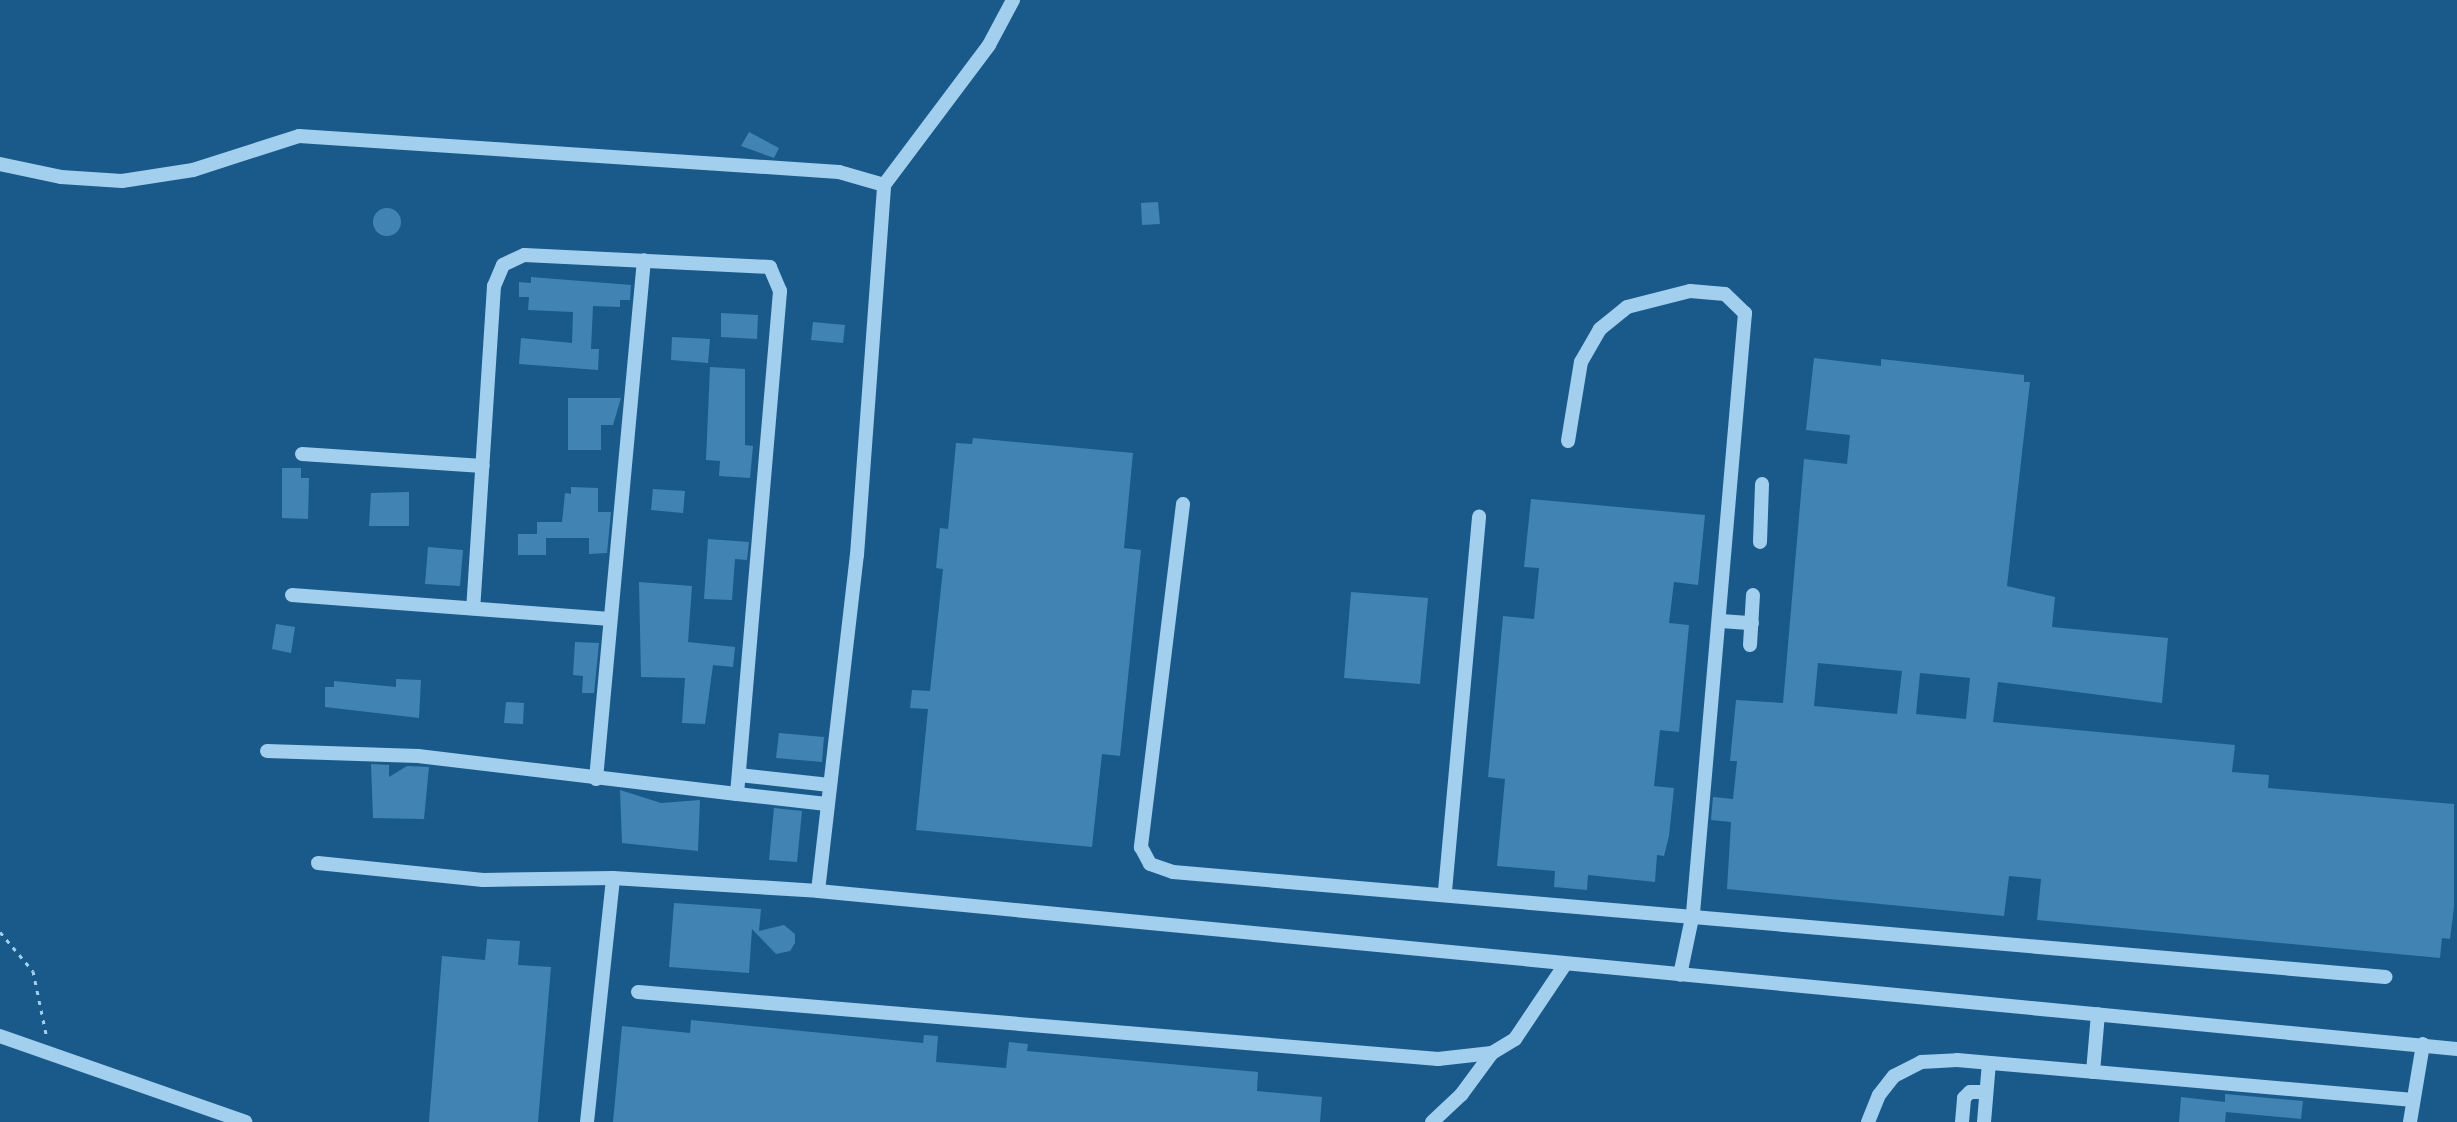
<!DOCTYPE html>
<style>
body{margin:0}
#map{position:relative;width:2457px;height:1122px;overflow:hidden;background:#195a8b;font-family:Jost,sans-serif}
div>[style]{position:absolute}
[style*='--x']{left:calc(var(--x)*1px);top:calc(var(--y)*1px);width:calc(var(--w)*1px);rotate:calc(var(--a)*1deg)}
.building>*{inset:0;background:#4184b3}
.round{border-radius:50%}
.path>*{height:3px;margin-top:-1.5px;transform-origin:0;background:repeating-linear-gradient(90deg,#a3cfee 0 4px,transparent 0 10px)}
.minor>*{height:14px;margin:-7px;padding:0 7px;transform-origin:7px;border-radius:7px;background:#a3cfee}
span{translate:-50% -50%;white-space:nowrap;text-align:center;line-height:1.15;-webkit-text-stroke:8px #195a8b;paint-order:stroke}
</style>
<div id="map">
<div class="building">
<i style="clip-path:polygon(749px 132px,779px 148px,774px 158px,741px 146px)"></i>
<i style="clip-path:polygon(1158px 202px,1160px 224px,1142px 225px,1141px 203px)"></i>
<i class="round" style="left:373px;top:208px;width:28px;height:28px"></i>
<i style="clip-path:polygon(531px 277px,631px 285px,630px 300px,620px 300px,620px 307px,593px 306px,591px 349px,599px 349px,598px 370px,519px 364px,521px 338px,572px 343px,573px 312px,528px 310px,529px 297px,519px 297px,519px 282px,531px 283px)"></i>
<i style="clip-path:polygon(721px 313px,758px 315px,757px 339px,721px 337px)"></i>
<i style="clip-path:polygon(813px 322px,845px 325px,843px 343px,811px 340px)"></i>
<i style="clip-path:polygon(672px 337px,710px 339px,708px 363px,671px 360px)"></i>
<i style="clip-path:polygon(evenodd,1814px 358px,1881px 366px,1881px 359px,2024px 375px,2024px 382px,2030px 382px,2007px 586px,2055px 597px,2052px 627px,2168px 638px,2162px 703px,1998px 682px,1993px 722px,2235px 745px,2232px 772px,2269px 775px,2268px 788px,2454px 804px,2454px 907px,2450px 939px,2442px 938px,2440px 958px,2037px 920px,2041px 879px,2009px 876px,2004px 916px,1727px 889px,1731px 822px,1711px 820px,1713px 797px,1733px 799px,1737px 761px,1730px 761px,1736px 700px,1783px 703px,1804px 459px,1847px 464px,1850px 435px,1806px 430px,1814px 358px,1818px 663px,1902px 671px,1897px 714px,1814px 706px,1818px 663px,1814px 358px,1920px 673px,1970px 678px,1966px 719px,1916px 714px,1920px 673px)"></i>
<i style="clip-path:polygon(710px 367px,745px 369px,745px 445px,753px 446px,750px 478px,719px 476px,720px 461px,706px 460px)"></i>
<i style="clip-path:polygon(568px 398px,621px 398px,613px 425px,601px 425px,601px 450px,568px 450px)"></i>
<i style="clip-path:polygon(973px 438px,1133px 453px,1124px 548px,1141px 550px,1120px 756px,1102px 754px,1092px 847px,916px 830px,928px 709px,910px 708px,912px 690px,930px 691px,943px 569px,936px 568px,940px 528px,948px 529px,956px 443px,972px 444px)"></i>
<i style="clip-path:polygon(282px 468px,301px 468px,301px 478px,309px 478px,308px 519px,282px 518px)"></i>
<i style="clip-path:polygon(571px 487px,598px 488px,598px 512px,611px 512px,607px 553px,589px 554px,589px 538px,546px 538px,546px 555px,518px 555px,518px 534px,537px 534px,537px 522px,562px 522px,565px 493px,571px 494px)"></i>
<i style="clip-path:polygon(653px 489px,685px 491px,683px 513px,651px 510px)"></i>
<i style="clip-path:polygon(409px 492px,409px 526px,369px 526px,371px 493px)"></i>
<i style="clip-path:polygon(1531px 499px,1705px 515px,1698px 585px,1674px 582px,1669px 623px,1689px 625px,1679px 732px,1660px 730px,1654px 786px,1674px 788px,1669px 836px,1664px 856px,1657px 855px,1655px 882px,1588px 875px,1587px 890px,1554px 887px,1555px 871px,1497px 866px,1505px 779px,1488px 777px,1503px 616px,1534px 619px,1539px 568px,1524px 567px)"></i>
<i style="clip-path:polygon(708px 539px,749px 542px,747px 560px,735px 559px,732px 600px,704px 599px)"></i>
<i style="clip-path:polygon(428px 547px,463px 550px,460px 586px,425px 584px)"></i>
<i style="clip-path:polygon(639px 582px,692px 586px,688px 642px,735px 647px,733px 667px,713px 665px,705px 724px,682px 723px,685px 678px,641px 677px)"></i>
<i style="clip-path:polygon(1351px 592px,1428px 598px,1420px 684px,1344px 678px)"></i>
<i style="clip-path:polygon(276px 624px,295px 627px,291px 653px,272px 649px)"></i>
<i style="clip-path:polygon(575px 642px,599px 643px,594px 693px,582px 693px,583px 676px,573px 675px)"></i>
<i style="clip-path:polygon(396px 679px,421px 680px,419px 718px,325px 707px,325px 687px,334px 687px,334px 681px,396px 687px)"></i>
<i style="clip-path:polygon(506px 702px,524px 703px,523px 724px,504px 723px)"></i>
<i style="clip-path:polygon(779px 733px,824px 737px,822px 762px,776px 758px)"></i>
<i style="clip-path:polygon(371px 764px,389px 765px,389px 777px,407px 766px,429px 767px,424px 819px,373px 818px)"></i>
<i style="clip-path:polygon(620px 790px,661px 803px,700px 800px,698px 851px,622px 843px)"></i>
<i style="clip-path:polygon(774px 808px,802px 811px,797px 862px,769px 860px)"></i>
<i style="clip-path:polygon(674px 903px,761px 909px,759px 931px,784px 925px,795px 934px,795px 943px,790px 951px,776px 954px,752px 929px,749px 973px,669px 967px)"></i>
<i style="clip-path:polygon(487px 939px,520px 941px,518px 965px,551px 967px,538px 1122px,429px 1122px,442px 956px,485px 960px)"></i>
<i style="clip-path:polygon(691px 1020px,923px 1043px,924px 1035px,938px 1036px,936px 1062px,1006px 1068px,1009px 1042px,1028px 1044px,1027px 1051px,1258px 1072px,1257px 1091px,1322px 1097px,1320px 1122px,613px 1122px,622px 1026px,690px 1033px)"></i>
<i style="clip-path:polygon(2225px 1094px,2303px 1101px,2301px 1119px,2226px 1112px,2225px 1122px,2179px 1122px,2181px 1097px,2225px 1102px)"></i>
</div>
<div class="path">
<i style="--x:0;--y:932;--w:51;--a:49.8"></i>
<i style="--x:33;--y:971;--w:64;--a:78.3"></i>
</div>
<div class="minor">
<i style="--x:0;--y:164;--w:62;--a:12"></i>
<i style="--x:61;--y:177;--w:61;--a:3.8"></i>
<i style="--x:122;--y:181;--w:72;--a:-8.8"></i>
<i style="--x:193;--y:170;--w:111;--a:-17.8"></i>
<i style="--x:299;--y:136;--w:541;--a:3.81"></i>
<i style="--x:839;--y:172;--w:47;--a:16.1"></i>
<i style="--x:1568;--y:441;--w:80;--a:-80.7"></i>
<i style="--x:1581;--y:362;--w:38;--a:-60"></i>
<i style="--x:1600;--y:329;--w:35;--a:-39"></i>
<i style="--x:1627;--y:307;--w:65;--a:-14.3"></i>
<i style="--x:1690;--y:291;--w:35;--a:5"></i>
<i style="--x:1725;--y:294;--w:28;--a:44"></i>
<i style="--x:1745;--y:313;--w:602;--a:94.95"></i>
<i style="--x:1693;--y:913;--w:63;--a:101.8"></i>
<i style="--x:302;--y:454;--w:181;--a:3.8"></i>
<i style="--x:1183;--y:504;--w:346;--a:97"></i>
<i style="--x:1141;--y:847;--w:19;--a:62"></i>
<i style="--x:1150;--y:864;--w:24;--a:19"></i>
<i style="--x:1173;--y:872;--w:1217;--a:4.95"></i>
<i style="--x:1760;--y:542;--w:58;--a:-88"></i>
<i style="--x:292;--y:595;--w:319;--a:4.3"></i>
<i style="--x:1721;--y:621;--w:31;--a:4"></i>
<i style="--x:1750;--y:645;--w:50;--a:-86.6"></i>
<i style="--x:267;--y:751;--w:151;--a:1.9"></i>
<i style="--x:418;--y:756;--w:321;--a:6.8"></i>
<i style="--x:737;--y:794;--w:505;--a:-85.11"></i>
<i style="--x:780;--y:291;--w:26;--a:-113"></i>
<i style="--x:770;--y:267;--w:246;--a:-177.2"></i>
<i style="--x:524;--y:255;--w:23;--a:155"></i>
<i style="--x:503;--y:265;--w:23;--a:113"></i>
<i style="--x:494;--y:286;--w:323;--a:93.7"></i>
<i style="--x:739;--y:775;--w:91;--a:6.3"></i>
<i style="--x:596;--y:779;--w:521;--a:-84.72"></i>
<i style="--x:737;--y:794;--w:90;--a:6.4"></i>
<i style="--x:318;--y:863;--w:166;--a:5.9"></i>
<i style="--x:483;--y:880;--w:130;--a:-0.9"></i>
<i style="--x:613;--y:878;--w:205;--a:3.6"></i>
<i style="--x:818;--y:891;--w:1647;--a:5.51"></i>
<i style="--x:818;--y:891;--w:338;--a:-83.4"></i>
<i style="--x:857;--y:555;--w:371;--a:-85.8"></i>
<i style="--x:884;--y:185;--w:175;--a:-53.1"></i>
<i style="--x:989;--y:45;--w:51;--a:-61.9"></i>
<i style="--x:1445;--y:891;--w:376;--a:-84.8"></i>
<i style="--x:638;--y:992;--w:803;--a:4.79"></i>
<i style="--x:1438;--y:1059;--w:54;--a:-6.3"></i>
<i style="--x:1492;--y:1053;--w:27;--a:-31"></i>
<i style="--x:1515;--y:1039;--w:88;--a:-56.1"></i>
<i style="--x:0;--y:1036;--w:260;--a:19.3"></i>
<i style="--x:2093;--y:1072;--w:58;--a:-85.1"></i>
<i style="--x:587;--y:1122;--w:245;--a:-83.9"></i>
<i style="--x:1432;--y:1122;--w:40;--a:-43"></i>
<i style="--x:1461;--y:1095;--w:52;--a:-53.6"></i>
<i style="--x:1868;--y:1122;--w:29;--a:-68"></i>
<i style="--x:1879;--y:1095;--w:24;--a:-52"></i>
<i style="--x:1894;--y:1076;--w:30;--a:-27"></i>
<i style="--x:1921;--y:1062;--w:36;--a:-3"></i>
<i style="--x:1957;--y:1060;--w:458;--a:5"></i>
<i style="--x:1962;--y:1122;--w:24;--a:-85"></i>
<i style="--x:1964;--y:1098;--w:8;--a:-45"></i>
<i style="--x:1970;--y:1092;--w:16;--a:0"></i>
<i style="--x:1984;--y:1122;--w:59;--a:-85.2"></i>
<i style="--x:2410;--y:1122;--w:79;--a:-80.5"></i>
</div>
</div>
